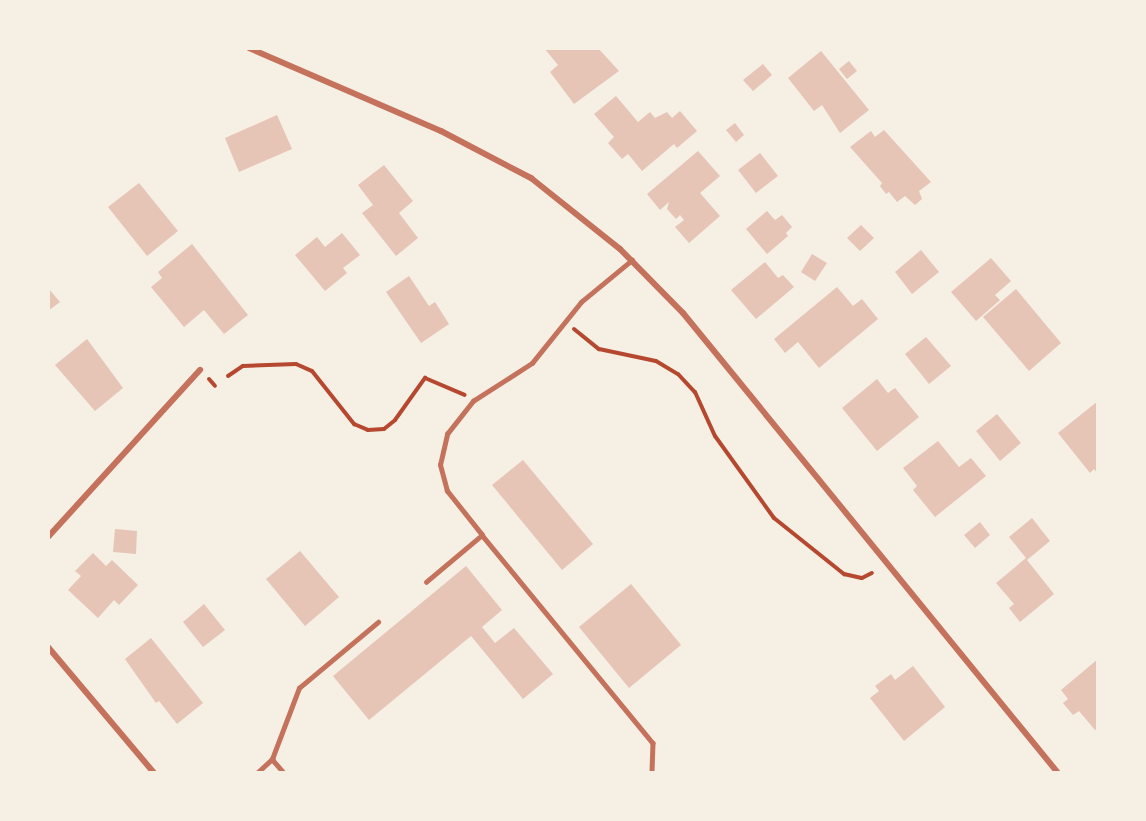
<!DOCTYPE html>
<style>
body{margin:0}
#map{position:relative;width:1146px;height:821px;overflow:hidden;background:#f6efe4;font-family:Mulish,sans-serif}
div>[style]{position:absolute}
[style*='--x']{left:calc(var(--x)*1px);top:calc(var(--y)*1px);width:calc(var(--w)*1px);rotate:calc(var(--a)*1deg)}
.building>*{inset:0;background:#e6c5b7}
.path>*{height:4px;margin:-2px;padding:0 2px;transform-origin:2px;border-radius:2px;background:#b5482f}
.service>*{height:4.5px;margin:-2.25px;padding:0 2.25px;transform-origin:2.25px;border-radius:2.25px;background:#c5725c}
.minor>*{height:6px;margin:-3px;padding:0 3px;transform-origin:3px;border-radius:3px;background:#c5725c}
span{translate:-50% -50%;white-space:nowrap;text-align:center;line-height:1.15;-webkit-text-stroke:4.5px #f6efe4;paint-order:stroke}
.frame{position:absolute;inset:0;border:50px solid #f6efe4;pointer-events:none}
</style>
<div id="map">
<div class="building">
<i style="clip-path:polygon(544px 48px,598px 48px,619px 71px,574px 104px,550px 72px,558px 65px)"></i>
<i style="clip-path:polygon(821px 51px,869px 110px,840px 133px,822px 105px,814px 111px,788px 78px)"></i>
<i style="clip-path:polygon(849px 61px,857px 71px,847px 79px,839px 69px)"></i>
<i style="clip-path:polygon(763px 64px,772px 75px,753px 91px,743px 80px)"></i>
<i style="clip-path:polygon(616px 96px,638px 122px,650px 112px,655px 118px,667px 112px,672px 118px,680px 111px,697px 131px,677px 148px,674px 144px,642px 171px,628px 154px,622px 159px,608px 143px,614px 137px,594px 114px)"></i>
<i style="clip-path:polygon(277px 115px,292px 149px,239px 172px,225px 138px)"></i>
<i style="clip-path:polygon(735px 123px,744px 135px,736px 142px,726px 130px)"></i>
<i style="clip-path:polygon(884px 130px,931px 182px,919px 191px,922px 199px,915px 205px,905px 196px,897px 202px,889px 192px,886px 194px,880px 186px,882px 183px,850px 147px,871px 131px,875px 137px)"></i>
<i style="clip-path:polygon(698px 151px,720px 176px,700px 193px,720px 216px,689px 243px,675px 227px,684px 220px,680px 215px,676px 219px,667px 209px,669px 202px,660px 210px,647px 194px)"></i>
<i style="clip-path:polygon(760px 153px,778px 176px,756px 193px,738px 170px)"></i>
<i style="clip-path:polygon(384px 165px,413px 201px,399px 213px,418px 238px,396px 256px,362px 213px,373px 205px,358px 185px)"></i>
<i style="clip-path:polygon(139px 183px,178px 231px,147px 256px,108px 207px)"></i>
<i style="clip-path:polygon(767px 211px,775px 220px,782px 215px,792px 227px,786px 233px,788px 236px,767px 254px,746px 229px)"></i>
<i style="clip-path:polygon(861px 225px,874px 238px,860px 251px,847px 238px)"></i>
<i style="clip-path:polygon(342px 233px,360px 255px,343px 268px,347px 273px,325px 291px,295px 255px,317px 237px,325px 247px)"></i>
<i style="clip-path:polygon(192px 244px,248px 315px,224px 334px,204px 310px,184px 327px,151px 287px,162px 278px,158px 272px)"></i>
<i style="clip-path:polygon(921px 250px,939px 272px,912px 294px,895px 272px)"></i>
<i style="clip-path:polygon(812px 254px,827px 263px,815px 281px,801px 272px)"></i>
<i style="clip-path:polygon(991px 258px,1011px 281px,995px 295px,1000px 300px,976px 321px,951px 292px)"></i>
<i style="clip-path:polygon(765px 262px,778px 278px,783px 275px,794px 287px,756px 319px,731px 290px)"></i>
<i style="clip-path:polygon(409px 276px,429px 306px,435px 302px,449px 324px,421px 343px,386px 292px)"></i>
<i style="clip-path:polygon(837px 287px,853px 306px,862px 299px,878px 319px,819px 368px,798px 342px,785px 353px,774px 339px)"></i>
<i style="clip-path:polygon(48px 288px,60px 302px,48px 311px)"></i>
<i style="clip-path:polygon(1016px 289px,1061px 343px,1029px 371px,983px 317px)"></i>
<i style="clip-path:polygon(926px 337px,951px 366px,929px 384px,905px 354px)"></i>
<i style="clip-path:polygon(87px 339px,123px 388px,95px 411px,55px 365px)"></i>
<i style="clip-path:polygon(877px 379px,888px 393px,895px 388px,919px 417px,877px 451px,842px 408px)"></i>
<i style="clip-path:polygon(1098px 401px,1098px 474px,1094px 469px,1090px 473px,1058px 433px)"></i>
<i style="clip-path:polygon(997px 414px,1021px 443px,1000px 461px,976px 431px)"></i>
<i style="clip-path:polygon(938px 441px,959px 467px,971px 458px,986px 476px,935px 517px,913px 490px,917px 486px,903px 468px)"></i>
<i style="clip-path:polygon(523px 460px,593px 544px,562px 570px,492px 485px)"></i>
<i style="clip-path:polygon(1032px 518px,1050px 541px,1027px 560px,1054px 594px,1020px 622px,1009px 608px,1014px 604px,996px 583px,1026px 558px,1009px 537px)"></i>
<i style="clip-path:polygon(980px 522px,990px 535px,975px 548px,964px 535px)"></i>
<i style="clip-path:polygon(115px 529px,137px 531px,136px 554px,113px 552px)"></i>
<i style="clip-path:polygon(300px 551px,339px 597px,305px 626px,266px 579px)"></i>
<i style="clip-path:polygon(93px 553px,106px 566px,112px 560px,138px 585px,119px 605px,114px 600px,98px 618px,68px 590px,81px 576px,75px 571px)"></i>
<i style="clip-path:polygon(466px 566px,502px 610px,482px 627px,495px 643px,514px 628px,553px 674px,523px 699px,471px 636px,369px 720px,333px 676px)"></i>
<i style="clip-path:polygon(631px 584px,681px 645px,629px 688px,579px 627px)"></i>
<i style="clip-path:polygon(204px 604px,225px 630px,203px 647px,183px 622px)"></i>
<i style="clip-path:polygon(151px 638px,203px 703px,177px 724px,159px 701px,156px 703px,125px 659px)"></i>
<i style="clip-path:polygon(1098px 659px,1098px 728px,1095px 730px,1079px 711px,1073px 715px,1063px 703px,1068px 699px,1061px 690px)"></i>
<i style="clip-path:polygon(913px 666px,945px 707px,904px 741px,870px 698px,879px 691px,875px 686px,891px 674px,895px 680px)"></i>
</div>
<div class="path">
<i style="--x:574;--y:329;--w:32;--a:39"></i>
<i style="--x:599;--y:349;--w:58;--a:11.9"></i>
<i style="--x:656;--y:361;--w:26;--a:31"></i>
<i style="--x:678;--y:374;--w:25;--a:47"></i>
<i style="--x:695;--y:392;--w:48;--a:65.6"></i>
<i style="--x:715;--y:436;--w:101;--a:54.3"></i>
<i style="--x:774;--y:518;--w:90;--a:38.7"></i>
<i style="--x:844;--y:574;--w:18;--a:13"></i>
<i style="--x:862;--y:578;--w:11;--a:-27"></i>
<i style="--x:228;--y:376;--w:18;--a:-34"></i>
<i style="--x:243;--y:366;--w:53;--a:-2.2"></i>
<i style="--x:296;--y:364;--w:17;--a:24"></i>
<i style="--x:312;--y:371;--w:68;--a:51.6"></i>
<i style="--x:354;--y:424;--w:15;--a:23"></i>
<i style="--x:368;--y:430;--w:16;--a:-4"></i>
<i style="--x:384;--y:429;--w:14;--a:-39"></i>
<i style="--x:395;--y:420;--w:52;--a:-54.5"></i>
<i style="--x:425;--y:378;--w:43;--a:23"></i>
<i style="--x:209;--y:379;--w:9;--a:49"></i>
</div>
<div class="service">
<i style="--x:482;--y:535;--w:56;--a:-128.5"></i>
<i style="--x:447;--y:491;--w:27;--a:-105"></i>
<i style="--x:440;--y:465;--w:32;--a:-77"></i>
<i style="--x:447;--y:434;--w:42;--a:-51.8"></i>
<i style="--x:473;--y:401;--w:70;--a:-32.8"></i>
<i style="--x:532;--y:363;--w:78;--a:-51.2"></i>
<i style="--x:581;--y:302;--w:66;--a:-39.5"></i>
<i style="--x:426;--y:582;--w:73;--a:-40"></i>
<i style="--x:482;--y:535;--w:269;--a:50.6"></i>
<i style="--x:653;--y:743;--w:30;--a:92"></i>
<i style="--x:272;--y:759;--w:76;--a:-69.2"></i>
<i style="--x:299;--y:688;--w:103;--a:-39.9"></i>
<i style="--x:257;--y:773;--w:21;--a:-43"></i>
<i style="--x:272;--y:759;--w:18;--a:49"></i>
</div>
<div class="minor">
<i style="--x:249;--y:48;--w:209;--a:23.4"></i>
<i style="--x:441;--y:131;--w:102;--a:27.6"></i>
<i style="--x:531;--y:178;--w:114;--a:38.6"></i>
<i style="--x:620;--y:249;--w:90;--a:45.5"></i>
<i style="--x:683;--y:313;--w:593;--a:50.81"></i>
<i style="--x:48;--y:537;--w:226;--a:-47.7"></i>
<i style="--x:48;--y:647;--w:165;--a:49.9"></i>
</div>
<div class="frame"></div>
</div>
